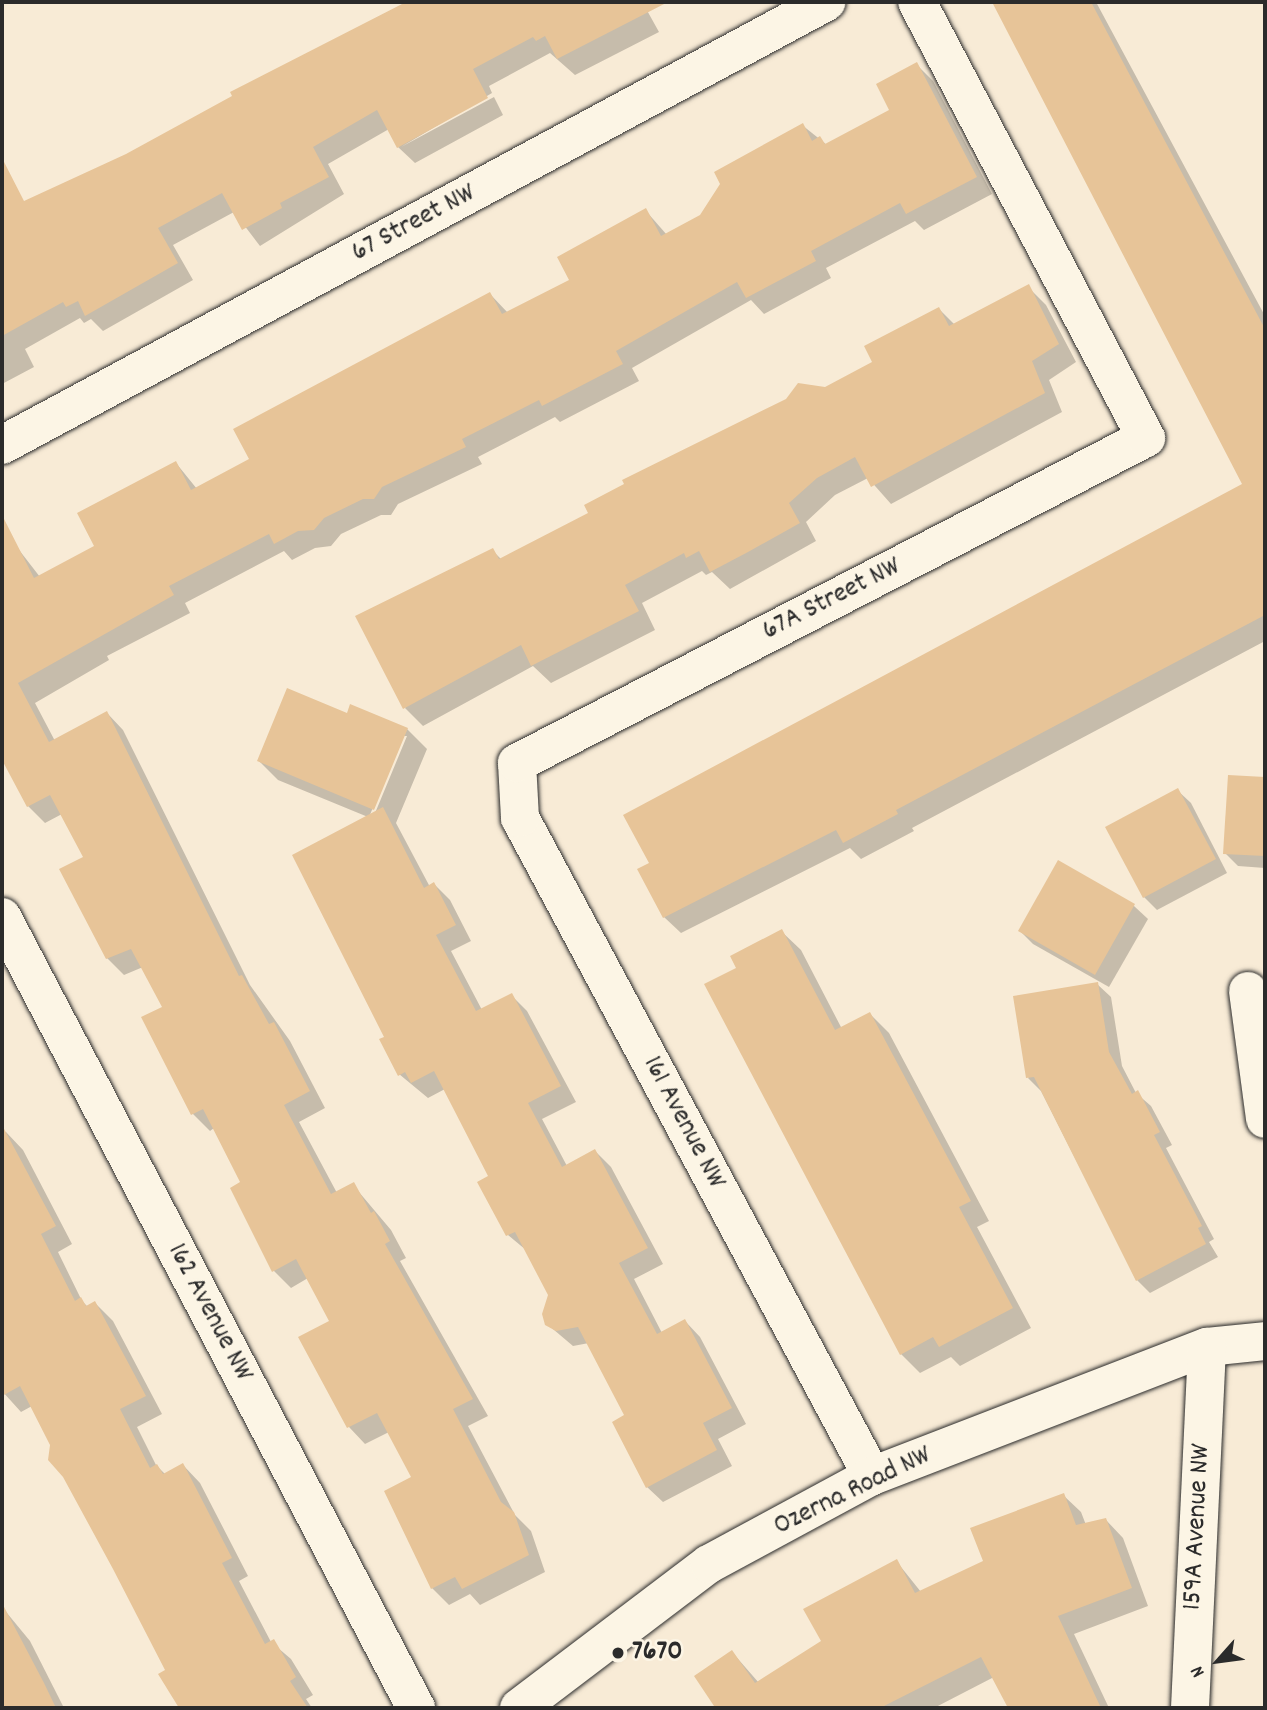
<!DOCTYPE html>
<style>
body{margin:0}
#map{position:relative;width:1267px;height:1710px;overflow:hidden;background:#f8ebd6;font-family:Dekko,sans-serif}
div>[style]{position:absolute}
[style*='--x']{left:calc(var(--x)*1px);top:calc(var(--y)*1px);width:calc(var(--w)*1px);rotate:calc(var(--a)*1deg)}
.shadow>*{inset:0;background:#0003}
.building>*{inset:0;background:#e7c498}
.roads{filter:drop-shadow(0 0 2px #2b2b2b) drop-shadow(0 0 2px #2b2b2b)}
.minor>*{height:38px;margin:-19px;padding:0 19px;transform-origin:19px;border-radius:19px;background:#fcf5e5}
.dots>*{width:19px;height:19px;translate:-50% -50%;box-sizing:border-box;border:4px solid #fcf5e5;border-radius:50%}
span{translate:-50% -50%;white-space:nowrap;text-align:center;line-height:1.15;-webkit-text-stroke:5px #fcf5e5;paint-order:stroke}
.street-label{font-size:28px;color:#2b2b2b}
.poi-label{font-size:28px;color:#2b2b2b;font-weight:700}
.left{translate:0 -50%;text-align:left}
.frame{position:absolute;inset:0;border:4px solid #2b2b2b;pointer-events:none}
.north{position:absolute;left:1183px;top:1626px;width:70px;height:70px;-webkit-text-stroke:5px #fcf5e5;paint-order:stroke;rotate:242deg;font-size:19px;font-weight:700;line-height:28px;text-align:center;color:#2b2b2b}
.north::after{content:'';display:block;margin:auto;width:24px;height:32px;background:#2b2b2b;clip-path:polygon(50% 0,100% 100%,50% 72%,0 100%)}
</style>
<div id="map">
<div class="shadow">
<i style="clip-path:polygon(407px 2px,647px 2px,644px 5px,659px 32px,575px 75px,550px 53px,489px 86px,492px 93px,401px 147px,494px 97px,503px 115px,415px 163px,398px 147px,389px 129px,328px 164px,344px 194px,260px 246px,234px 212px,173px 245px,193px 280px,103px 331px,91px 319px,84px 323px,80px 318px,25px 349px,34px 367px,2px 384px,2px 212px,127px 155px,235px 97px,232px 93px)"></i>
<i style="clip-path:polygon(994px 2px,1096px 2px,1265px 316px,1265px 641px,912px 828px,914px 831px,861px 859px,850px 848px,681px 933px,664px 917px,1244px 485px)"></i>
<i style="clip-path:polygon(916px 64px,933px 81px,992px 194px,924px 230px,915px 221px,826px 268px,831px 278px,764px 314px,751px 300px,632px 368px,639px 381px,560px 422px,555px 417px,478px 457px,482px 464px,398px 504px,391px 515px,381px 515px,341px 534px,331px 546px,315px 548px,292px 560px,284px 551px,185px 603px,190px 613px,107px 656px,109px 660px,35px 703px,55px 741px,107px 713px,123px 730px,250px 985px,290px 1041px,325px 1108px,299px 1122px,337px 1193px,353px 1185px,391px 1230px,406px 1258px,400px 1261px,488px 1416px,468px 1426px,515px 1515px,531px 1531px,545px 1572px,480px 1605px,470px 1594px,449px 1605px,432px 1588px,413px 1478px,389px 1432px,365px 1444px,349px 1427px,332px 1321px,308px 1278px,291px 1288px,274px 1271px,242px 1183px,214px 1128px,210px 1131px,193px 1114px,164px 1008px,143px 967px,124px 975px,107px 958px,86px 857px,62px 814px,45px 823px,28px 806px,2px 756px,2px 555px,16px 546px,40px 577px,96px 547px,176px 463px,197px 489px,251px 460px,490px 294px,508px 313px,572px 280px,646px 211px,667px 235px,701px 216px,802px 125px,827px 145px,891px 111px)"></i>
<i style="clip-path:polygon(1028px 287px,1046px 305px,1076px 362px,1049px 380px,1062px 412px,891px 504px,868px 478px,835px 495px,806px 522px,816px 541px,730px 589px,712px 572px,706px 575px,702px 571px,642px 603px,655px 630px,551px 683px,533px 666px,423px 726px,405px 708px,493px 551px,502px 560px,875px 363px,939px 309px,955px 325px)"></i>
<i style="clip-path:polygon(evenodd,348px 715px,407px 729px,427px 749px,396px 823px,430px 887px,434px 884px,450px 900px,471px 941px,451px 951px,482px 1010px,511px 995px,527px 1011px,576px 1102px,542px 1119px,567px 1166px,595px 1151px,611px 1167px,663px 1264px,634px 1279px,662px 1333px,685px 1321px,700px 1337px,746px 1424px,718px 1439px,732px 1466px,663px 1502px,647px 1487px,627px 1416px,589px 1343px,573px 1346px,547px 1324px,550px 1295px,526px 1250px,508px 1235px,490px 1177px,445px 1089px,428px 1098px,399px 1074px,386px 1037px,368px 817px,278px 780px,259px 761px,348px 715px,403px 736px,407px 736px,373px 818px,369px 817px,403px 736px)"></i>
<i style="clip-path:polygon(1229px 777px,1265px 779px,1265px 868px,1238px 866px,1225px 853px)"></i>
<i style="clip-path:polygon(1177px 790px,1191px 803px,1227px 873px,1157px 910px,1144px 897px)"></i>
<i style="clip-path:polygon(1059px 863px,1134px 906px,1148px 919px,1109px 987px,1033px 944px,1020px 931px)"></i>
<i style="clip-path:polygon(781px 931px,801px 950px,842px 1029px,870px 1014px,889px 1033px,989px 1221px,977px 1227px,1031px 1328px,960px 1366px,951px 1357px,920px 1373px,901px 1354px,739px 969px)"></i>
<i style="clip-path:polygon(1097px 984px,1111px 997px,1122px 1066px,1136px 1093px,1151px 1106px,1172px 1145px,1166px 1148px,1214px 1239px,1209px 1242px,1218px 1257px,1150px 1293px,1137px 1280px,1041px 1091px,1028px 1078px)"></i>
<i style="clip-path:polygon(6px 1132px,23px 1150px,72px 1244px,58px 1252px,82px 1301px,88px 1307px,95px 1303px,113px 1321px,162px 1414px,137px 1427px,156px 1465px,165px 1474px,183px 1465px,200px 1483px,248px 1576px,239px 1581px,271px 1642px,291px 1659px,313px 1695px,306px 1699px,312px 1708px,182px 1708px,161px 1675px,167px 1671px,32px 1406px,21px 1412px,2px 1391px,2px 1134px)"></i>
<i style="clip-path:polygon(1063px 1495px,1081px 1512px,1086px 1525px,1106px 1520px,1123px 1538px,1148px 1606px,1074px 1634px,1109px 1708px,1010px 1708px,994px 1677px,934px 1708px,720px 1708px,697px 1677px,732px 1652px,759px 1683px,824px 1641px,897px 1562px,921px 1592px,985px 1562px)"></i>
<i style="clip-path:polygon(2px 1607px,30px 1641px,64px 1708px,2px 1708px)"></i>
</div>
<div class="building">
<i style="clip-path:polygon(406px 2px,668px 2px,557px 59px,545px 36px,536px 41px,533px 37px,473px 69px,488px 98px,397px 148px,377px 110px,313px 147px,329px 177px,280px 203px,282px 208px,242px 230px,222px 193px,158px 228px,178px 263px,85px 316px,78px 301px,66px 307px,63px 302px,2px 336px,2px 158px,24px 201px,126px 154px,232px 96px,230px 92px)"></i>
<i style="clip-path:polygon(992px 2px,1091px 2px,1265px 329px,1265px 615px,896px 810px,898px 814px,843px 843px,836px 830px,663px 918px,637px 869px,649px 863px,623px 815px,1242px 484px)"></i>
<i style="clip-path:polygon(917px 62px,977px 177px,906px 214px,900px 203px,811px 251px,816px 261px,746px 298px,737px 282px,616px 351px,623px 364px,542px 406px,539px 400px,462px 439px,466px 447px,382px 487px,374px 499px,363px 499px,324px 518px,314px 530px,298px 531px,274px 544px,269px 534px,169px 586px,174px 595px,18px 683px,49px 742px,107px 711px,239px 976px,242px 975px,269px 1024px,274px 1022px,310px 1091px,284px 1105px,331px 1194px,354px 1182px,371px 1213px,374px 1211px,390px 1241px,385px 1244px,473px 1399px,453px 1409px,501px 1502px,514px 1512px,529px 1555px,462px 1589px,455px 1577px,431px 1589px,384px 1491px,411px 1477px,377px 1413px,347px 1428px,298px 1337px,329px 1321px,296px 1259px,272px 1272px,230px 1188px,240px 1182px,203px 1109px,191px 1115px,141px 1017px,162px 1007px,131px 949px,106px 959px,59px 869px,83px 857px,50px 795px,27px 807px,2px 760px,2px 515px,34px 578px,94px 546px,77px 513px,176px 461px,191px 490px,249px 459px,233px 429px,490px 292px,502px 314px,569px 280px,557px 257px,646px 208px,661px 236px,700px 215px,720px 184px,714px 172px,803px 123px,812px 141px,820px 136px,825px 144px,889px 110px,876px 84px)"></i>
<i style="clip-path:polygon(1029px 284px,1059px 344px,1032px 361px,1045px 393px,871px 487px,855px 457px,817px 478px,789px 503px,800px 523px,748px 552px,710px 572px,699px 551px,686px 558px,684px 553px,625px 585px,639px 611px,531px 666px,521px 645px,403px 709px,355px 616px,493px 548px,499px 559px,588px 513px,584px 505px,624px 484px,622px 480px,786px 399px,798px 383px,825px 387px,872px 362px,864px 346px,939px 307px,949px 326px)"></i>
<i style="clip-path:polygon(287px 688px,347px 713px,350px 704px,408px 728px,374px 810px,257px 761px)"></i>
<i style="clip-path:polygon(1228px 775px,1265px 777px,1265px 856px,1223px 854px)"></i>
<i style="clip-path:polygon(1178px 788px,1216px 859px,1143px 898px,1105px 827px)"></i>
<i style="clip-path:polygon(383px 807px,424px 888px,434px 882px,456px 925px,436px 935px,476px 1011px,512px 993px,561px 1086px,528px 1103px,562px 1167px,595px 1149px,648px 1248px,619px 1263px,657px 1334px,685px 1319px,732px 1408px,703px 1423px,717px 1450px,646px 1488px,612px 1422px,624px 1415px,578px 1327px,556px 1331px,545px 1325px,542px 1314px,548px 1295px,515px 1232px,506px 1236px,477px 1182px,488px 1176px,434px 1071px,411px 1083px,405px 1072px,398px 1076px,379px 1039px,384px 1037px,292px 855px)"></i>
<i style="clip-path:polygon(1058px 860px,1135px 904px,1095px 975px,1018px 931px)"></i>
<i style="clip-path:polygon(782px 929px,835px 1030px,870px 1012px,971px 1201px,959px 1207px,1013px 1308px,939px 1347px,933px 1337px,900px 1355px,704px 984px,736px 968px,730px 956px)"></i>
<i style="clip-path:polygon(1098px 982px,1109px 1052px,1132px 1094px,1138px 1090px,1160px 1132px,1154px 1135px,1202px 1226px,1198px 1228px,1206px 1244px,1136px 1281px,1034px 1077px,1026px 1078px,1013px 996px)"></i>
<i style="clip-path:polygon(2px 1125px,56px 1226px,41px 1234px,75px 1301px,81px 1297px,86px 1306px,95px 1301px,146px 1396px,120px 1409px,150px 1468px,157px 1464px,163px 1474px,183px 1463px,232px 1558px,222px 1563px,265px 1644px,274px 1639px,296px 1677px,290px 1681px,308px 1708px,179px 1708px,158px 1674px,165px 1670px,113px 1569px,63px 1477px,48px 1460px,50px 1445px,20px 1386px,2px 1396px)"></i>
<i style="clip-path:polygon(1064px 1493px,1076px 1525px,1106px 1518px,1132px 1588px,1058px 1616px,1101px 1708px,1008px 1708px,981px 1657px,880px 1708px,711px 1708px,714px 1706px,694px 1676px,732px 1650px,755px 1683px,821px 1641px,803px 1609px,897px 1559px,915px 1593px,983px 1561px,970px 1528px)"></i>
<i style="clip-path:polygon(2px 1603px,44px 1683px,56px 1708px,2px 1708px)"></i>
</div>
<div class="roads">
<div class="minor">
<i style="--x:2;--y:445;--w:936;--a:-28.26"></i>
<i style="--x:2;--y:917;--w:893;--a:62.37"></i>
<i style="--x:1248;--y:991;--w:129;--a:82.4"></i>
<i style="--x:872;--y:1476;--w:746;--a:-118.14"></i>
<i style="--x:520;--y:818;--w:55;--a:-93.1"></i>
<i style="--x:517;--y:763;--w:708;--a:-27.33"></i>
<i style="--x:1146;--y:438;--w:492;--a:-117.7"></i>
<i style="--x:519;--y:1708;--w:238;--a:-37.2"></i>
<i style="--x:709;--y:1564;--w:185;--a:-28.4"></i>
<i style="--x:872;--y:1476;--w:359;--a:-21.1"></i>
<i style="--x:1207;--y:1347;--w:58;--a:-5.9"></i>
<i style="--x:1190;--y:1708;--w:361;--a:-87.3"></i>
</div>
</div>
<div class="dots">
<i style="left:618px;top:1653px;background:#2b2b2b"></i>
</div>
<div class="street-label">
<span style="left:414px;top:224px;rotate:-28deg">67 Street NW</span>
<span style="left:832px;top:600px;rotate:-27deg">67A Street NW</span>
<span style="left:683px;top:1123px;rotate:62deg">161 Avenue NW</span>
<span style="left:209px;top:1313px;rotate:62deg">162 Avenue NW</span>
<span style="left:853px;top:1492px;rotate:-26deg">Ozerna Road NW</span>
<span style="left:1198px;top:1527px;rotate:-87deg">159A Avenue NW</span>
</div>
<div class="poi-label">
<span class="left" style="left:632px;top:1653px">7670</span>
</div>
<div class="frame"></div>
<div class="north">N</div>
</div>
